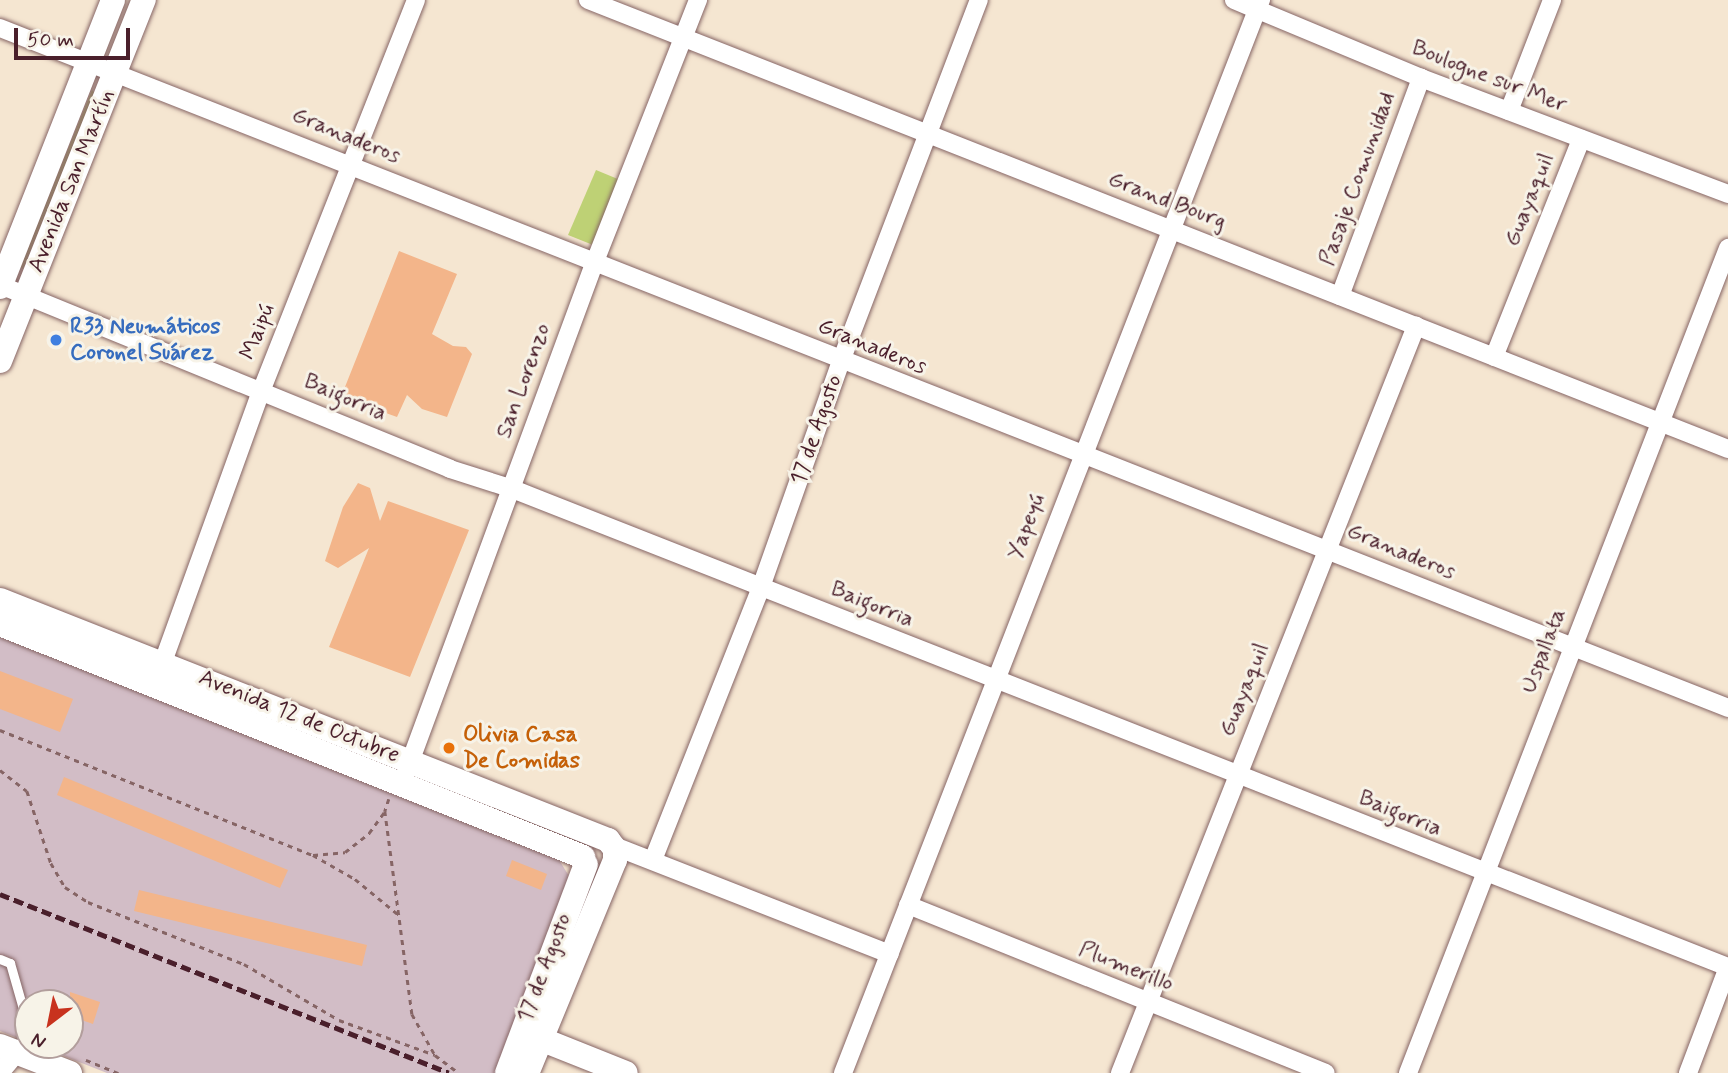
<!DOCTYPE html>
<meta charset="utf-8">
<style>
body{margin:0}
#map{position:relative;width:1728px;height:1073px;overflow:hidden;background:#f5e6d1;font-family:Mynerve,sans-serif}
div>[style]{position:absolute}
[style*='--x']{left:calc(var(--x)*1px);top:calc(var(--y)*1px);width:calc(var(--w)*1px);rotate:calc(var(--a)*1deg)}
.industrial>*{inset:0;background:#d2bdc6}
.green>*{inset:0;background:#bed175}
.building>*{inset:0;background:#f3b58a}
.path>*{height:2.5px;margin-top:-1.25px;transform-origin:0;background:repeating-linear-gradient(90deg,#866565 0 5px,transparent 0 10px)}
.roads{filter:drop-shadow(0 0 2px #866565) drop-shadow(0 0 2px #866565)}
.lane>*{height:9px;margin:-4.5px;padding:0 4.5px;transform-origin:4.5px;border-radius:4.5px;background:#fff}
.street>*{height:18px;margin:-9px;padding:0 9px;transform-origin:9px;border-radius:9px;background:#fff}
.secondary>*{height:24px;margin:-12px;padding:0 12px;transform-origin:12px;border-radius:12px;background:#fff}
.rail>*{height:4.5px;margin-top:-2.25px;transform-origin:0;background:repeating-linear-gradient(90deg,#4a1f2b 0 10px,transparent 0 15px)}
.dots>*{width:19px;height:19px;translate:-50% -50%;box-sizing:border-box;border:4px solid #f7f3e8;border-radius:50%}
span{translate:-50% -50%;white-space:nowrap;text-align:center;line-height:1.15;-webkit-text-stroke:6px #f7f3e8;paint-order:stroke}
.street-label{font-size:23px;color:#4a1f2b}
.shop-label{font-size:23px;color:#366cbe;font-weight:700}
.left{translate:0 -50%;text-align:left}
.food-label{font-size:23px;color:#c56008;font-weight:700}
.north{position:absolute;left:14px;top:989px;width:70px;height:70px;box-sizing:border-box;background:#f7f3e8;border:2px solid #b29e9c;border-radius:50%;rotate:212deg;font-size:19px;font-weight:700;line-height:28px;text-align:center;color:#4a1f2b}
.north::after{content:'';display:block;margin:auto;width:24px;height:32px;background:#c8321e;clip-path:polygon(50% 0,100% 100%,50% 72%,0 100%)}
.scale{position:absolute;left:14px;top:28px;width:116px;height:32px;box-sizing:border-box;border:4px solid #4a1f2b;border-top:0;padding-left:9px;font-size:21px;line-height:24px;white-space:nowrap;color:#4a1f2b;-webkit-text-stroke:5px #f7f3e8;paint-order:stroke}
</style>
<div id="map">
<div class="industrial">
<i style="clip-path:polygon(0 637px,556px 855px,569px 876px,498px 1073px,107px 1073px,36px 1045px,70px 1045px,70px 1003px,28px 1003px,28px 1042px,0 1031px)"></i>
</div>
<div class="green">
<i style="clip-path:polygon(92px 90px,95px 93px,23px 269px,20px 267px)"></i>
<i style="clip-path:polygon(596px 170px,625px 182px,598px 247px,568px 235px)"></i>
</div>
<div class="building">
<i style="clip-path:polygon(399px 251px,457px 274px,432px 334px,453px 346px,466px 347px,472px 354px,447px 417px,422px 409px,407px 395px,397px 417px,341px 397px)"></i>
<i style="clip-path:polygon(358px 483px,370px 488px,380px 521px,388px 501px,469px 530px,410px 677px,329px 647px,369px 548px,338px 568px,325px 561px,343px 507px)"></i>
<i style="clip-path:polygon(0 671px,73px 699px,60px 732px,0 709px)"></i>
<i style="clip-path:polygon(64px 777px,288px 870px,280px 888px,57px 795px)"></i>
<i style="clip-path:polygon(512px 860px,547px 874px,541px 890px,506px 876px)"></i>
<i style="clip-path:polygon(139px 890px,367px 945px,362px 966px,134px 911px)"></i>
<i style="clip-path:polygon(70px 992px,100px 1002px,93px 1024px,70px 1016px)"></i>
</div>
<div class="path">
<i style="--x:0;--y:730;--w:337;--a:21.8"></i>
<i style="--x:313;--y:855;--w:32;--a:-5"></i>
<i style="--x:345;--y:852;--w:31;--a:-38"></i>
<i style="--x:369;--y:833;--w:27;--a:-54"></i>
<i style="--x:0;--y:770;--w:34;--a:38"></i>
<i style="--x:27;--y:791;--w:76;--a:71.6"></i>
<i style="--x:51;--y:863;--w:28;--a:60"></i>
<i style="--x:65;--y:887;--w:27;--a:33"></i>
<i style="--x:88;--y:902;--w:168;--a:21.7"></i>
<i style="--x:244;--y:964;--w:110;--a:30.5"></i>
<i style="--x:339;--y:1020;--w:102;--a:20"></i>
<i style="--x:389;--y:799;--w:13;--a:108"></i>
<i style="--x:385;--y:811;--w:205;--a:82.4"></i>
<i style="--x:412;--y:1014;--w:47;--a:60.7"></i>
<i style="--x:435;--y:1055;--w:30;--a:37"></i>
<i style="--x:313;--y:855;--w:48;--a:29.7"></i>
<i style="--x:355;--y:879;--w:57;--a:39.3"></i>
<i style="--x:86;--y:1060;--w:35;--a:22"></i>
</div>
<div class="roads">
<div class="lane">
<i style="--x:0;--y:959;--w:11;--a:22"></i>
<i style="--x:10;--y:963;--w:44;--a:74.1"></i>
<i style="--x:22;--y:1005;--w:31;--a:88"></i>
<i style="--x:23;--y:1036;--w:16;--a:108"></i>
</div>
<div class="street">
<i style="--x:588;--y:0;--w:1225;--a:21.5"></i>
<i style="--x:1234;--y:0;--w:203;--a:22.6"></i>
<i style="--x:1421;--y:78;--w:328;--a:20.7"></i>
<i style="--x:0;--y:28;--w:1857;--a:21.48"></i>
<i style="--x:1509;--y:111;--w:119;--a:-68.8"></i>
<i style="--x:0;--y:285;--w:486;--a:22.2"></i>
<i style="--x:450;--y:469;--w:63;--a:17.6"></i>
<i style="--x:510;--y:488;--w:1309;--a:21.47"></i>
<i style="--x:1340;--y:296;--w:233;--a:-69.6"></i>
<i style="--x:1494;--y:357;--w:235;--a:-68.2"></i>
<i style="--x:159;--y:673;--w:302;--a:-70.1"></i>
<i style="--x:262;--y:389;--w:418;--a:-68.4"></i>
<i style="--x:406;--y:773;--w:543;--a:-69.73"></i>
<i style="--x:594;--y:264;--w:284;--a:-68.5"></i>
<i style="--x:614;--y:846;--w:296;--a:21.4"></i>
<i style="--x:653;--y:860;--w:294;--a:-68.4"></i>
<i style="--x:761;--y:587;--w:240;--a:-70.5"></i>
<i style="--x:841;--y:361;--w:386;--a:-69.1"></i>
<i style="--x:908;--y:905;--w:450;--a:21.9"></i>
<i style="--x:0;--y:1073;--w:26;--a:-50"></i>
<i style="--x:843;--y:1073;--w:1152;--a:-68.72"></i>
<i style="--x:1120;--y:1073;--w:804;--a:-68.38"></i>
<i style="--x:1408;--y:1073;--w:885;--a:-68.8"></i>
<i style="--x:1688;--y:1073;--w:113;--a:-69.3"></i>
</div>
<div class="secondary">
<i style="--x:0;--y:287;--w:308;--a:-68.5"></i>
<i style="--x:0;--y:361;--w:389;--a:-68.3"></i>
<i style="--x:0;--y:600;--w:654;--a:21.54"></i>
<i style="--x:608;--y:840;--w:11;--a:52"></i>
<i style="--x:615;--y:849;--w:11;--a:90"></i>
<i style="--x:615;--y:860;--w:230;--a:112.4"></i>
<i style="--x:0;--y:624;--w:628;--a:21.78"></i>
<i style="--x:528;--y:1034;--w:105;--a:21.7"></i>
<i style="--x:0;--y:1046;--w:75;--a:21.1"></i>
<i style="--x:507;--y:1073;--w:223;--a:-69.3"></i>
</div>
</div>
<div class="rail">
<i style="--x:0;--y:894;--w:483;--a:21.7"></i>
</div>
<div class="dots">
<i style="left:56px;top:340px;background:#3f7fe0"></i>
<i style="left:449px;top:748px;background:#e8710a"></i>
</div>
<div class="street-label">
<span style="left:1489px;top:77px;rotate:21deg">Boulogne sur Mer</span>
<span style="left:346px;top:136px;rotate:22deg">Granaderos</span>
<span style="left:1358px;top:179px;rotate:-70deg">Pasaje Comunidad</span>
<span style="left:72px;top:181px;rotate:-68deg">Avenida San Martín</span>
<span style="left:1530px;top:200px;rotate:-68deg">Guayaquil</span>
<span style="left:1167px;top:201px;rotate:21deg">Grand Bourg</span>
<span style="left:258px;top:332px;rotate:-68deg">Maipú</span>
<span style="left:872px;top:347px;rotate:22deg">Granaderos</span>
<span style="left:524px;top:381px;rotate:-70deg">San Lorenzo</span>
<span style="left:345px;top:398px;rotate:23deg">Baigorria</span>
<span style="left:817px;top:430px;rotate:-71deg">17 de Agosto</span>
<span style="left:1027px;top:527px;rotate:-69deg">Yapeyú</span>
<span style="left:1401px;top:552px;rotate:22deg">Granaderos</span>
<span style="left:872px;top:605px;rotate:22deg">Baigorria</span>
<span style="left:1544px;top:651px;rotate:-69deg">Uspallata</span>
<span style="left:1245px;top:690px;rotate:-68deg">Guayaquil</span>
<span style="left:299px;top:717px;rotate:22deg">Avenida 12 de Octubre</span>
<span style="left:1400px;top:814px;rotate:22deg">Baigorria</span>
<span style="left:1126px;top:967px;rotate:22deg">Plumerillo</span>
<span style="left:545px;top:968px;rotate:-69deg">17 de Agosto</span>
</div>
<div class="shop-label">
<span class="left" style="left:70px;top:340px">R33 Neumáticos<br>Coronel Suárez</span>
</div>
<div class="food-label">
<span class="left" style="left:463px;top:748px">Olivia Casa<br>De Comidas</span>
</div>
<div class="north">N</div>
<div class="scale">50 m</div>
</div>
